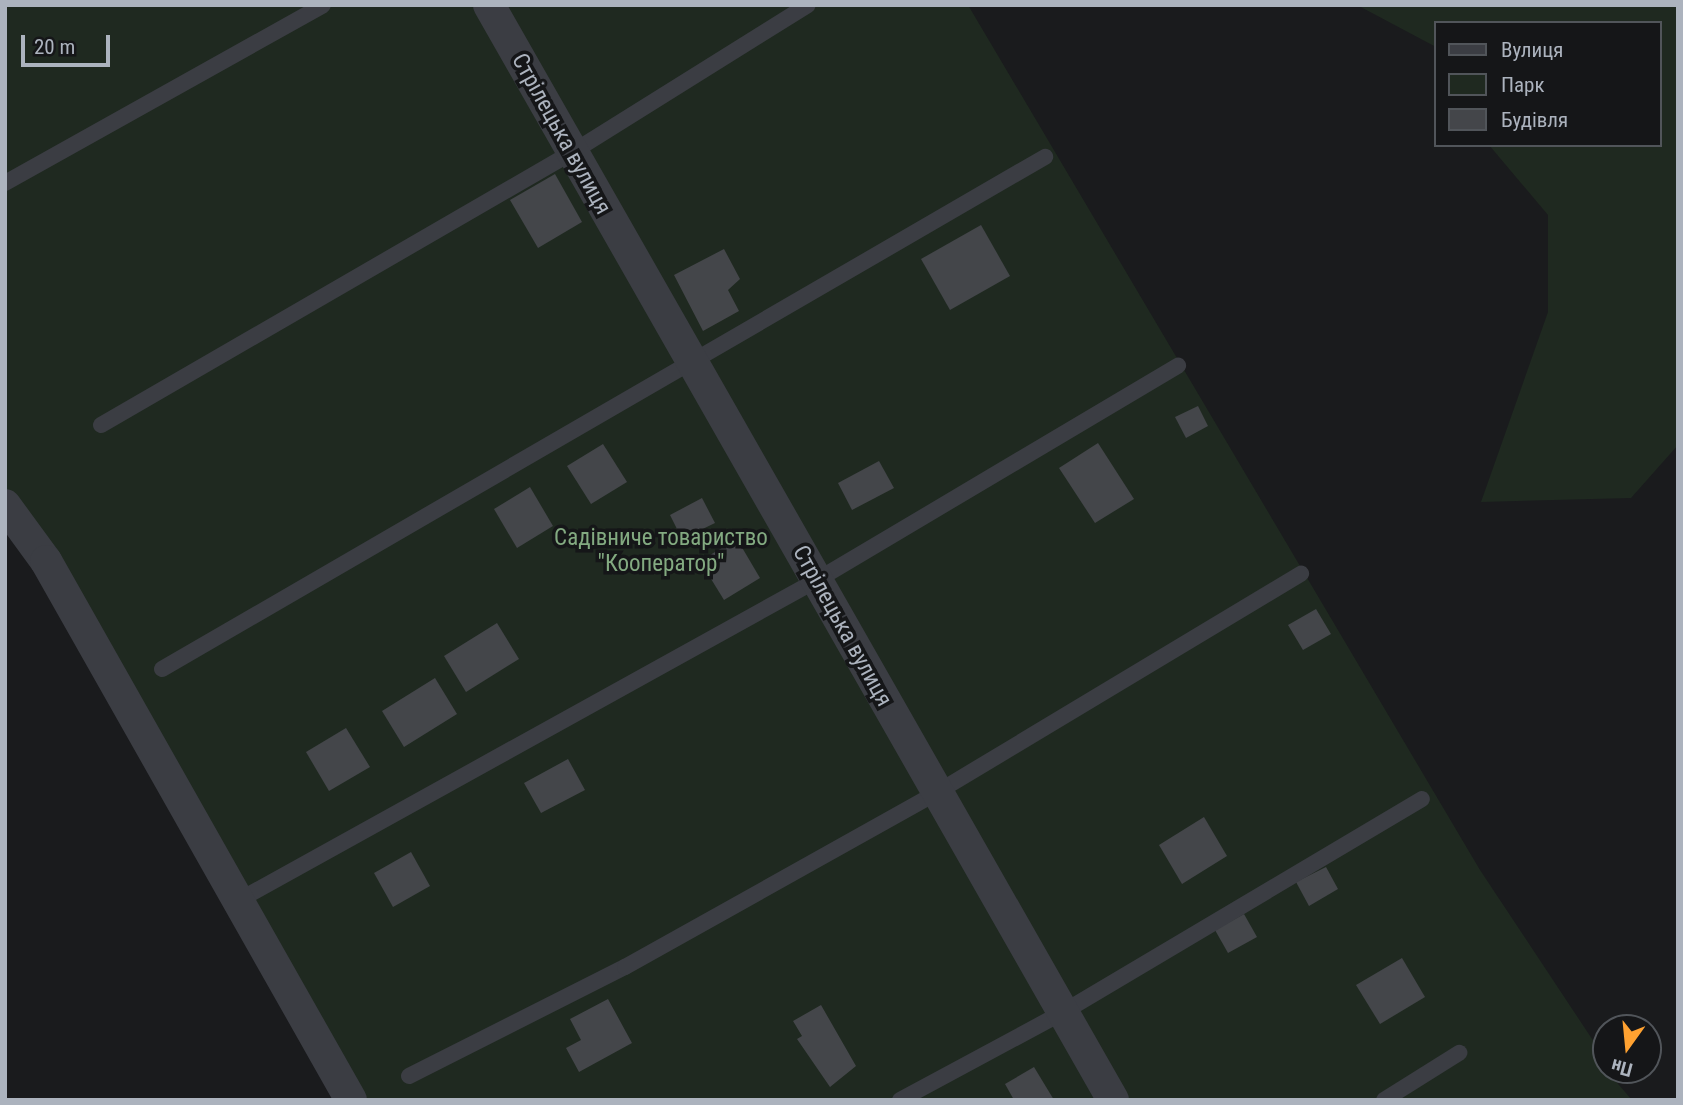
<!DOCTYPE html>
<meta charset="utf-8">
<style>
body{margin:0}
#map{position:relative;width:1683px;height:1105px;overflow:hidden;background:#1a1b1d;font-family:"Roboto Condensed",sans-serif}
div>[style]{position:absolute}
[style*='--x']{left:calc(var(--x)*1px);top:calc(var(--y)*1px);width:calc(var(--w)*1px);rotate:calc(var(--a)*1deg)}
.green>*{inset:0;background:#1f2920}
.building>*{inset:0;background:#44464a}
.lane>*{height:16px;margin:-8px;padding:0 8px;transform-origin:8px;border-radius:8px;background:#3b3d43}
.street>*{height:32px;margin:-16px;padding:0 16px;transform-origin:16px;border-radius:16px;background:#3b3d43}
span{translate:-50% -50%;white-space:nowrap;text-align:center;line-height:1.15;-webkit-text-stroke:7px #151618;paint-order:stroke}
.street-label{font-size:23px;color:#acb3be}
.park-label{font-size:23px;color:#83aa81}
.frame{position:absolute;inset:0;border:7px solid #acb3be;pointer-events:none}
.legend{position:absolute;left:1434px;top:21px;width:228px;height:126px;box-sizing:border-box;background:#151618;border:2px solid #51555a;margin:0;padding:9px 12px;list-style:none;font-size:21px;color:#acb3be}
.legend li{display:flex;align-items:center;gap:14px;height:35px}
.legend b{width:35px;border:2px solid #51555a}
.north{position:absolute;left:1592px;top:1014px;width:70px;height:70px;box-sizing:border-box;background:#151618;border:2px solid #51555a;border-radius:50%;rotate:195deg;font-size:19px;font-weight:700;line-height:28px;text-align:center;color:#acb3be}
.north::after{content:'';display:block;margin:auto;width:24px;height:32px;background:#ffa231;clip-path:polygon(50% 0,100% 100%,50% 72%,0 100%)}
.scale{position:absolute;left:21px;top:35px;width:89px;height:32px;box-sizing:border-box;border:4px solid #acb3be;border-top:0;padding-left:9px;font-size:21px;line-height:24px;white-space:nowrap;color:#acb3be;-webkit-text-stroke:5px #151618;paint-order:stroke}
</style>
<div id="map">
<div class="green">
<i style="clip-path:polygon(5px 5px,968px 5px,1480px 870px,1606px 1060px,1606px 1070px,1632px 1100px,354px 1100px,5px 499px)"></i>
<i style="clip-path:polygon(1357px 5px,1678px 5px,1678px 445px,1631px 498px,1481px 502px,1548px 312px,1548px 215px,1489px 145px,1660px 145px,1660px 23px,1436px 23px,1436px 47px)"></i>
</div>
<div class="building">
<i style="clip-path:polygon(555px 174px,582px 222px,538px 248px,510px 200px)"></i>
<i style="clip-path:polygon(981px 225px,1010px 276px,950px 310px,921px 259px)"></i>
<i style="clip-path:polygon(724px 249px,740px 279px,728px 290px,739px 311px,703px 331px,674px 275px)"></i>
<i style="clip-path:polygon(1198px 406px,1208px 426px,1186px 438px,1175px 417px)"></i>
<i style="clip-path:polygon(1098px 443px,1134px 499px,1095px 523px,1059px 468px)"></i>
<i style="clip-path:polygon(603px 444px,627px 482px,591px 504px,567px 466px)"></i>
<i style="clip-path:polygon(879px 461px,894px 488px,852px 510px,838px 483px)"></i>
<i style="clip-path:polygon(530px 487px,553px 526px,517px 548px,494px 509px)"></i>
<i style="clip-path:polygon(702px 498px,715px 523px,682px 539px,670px 515px)"></i>
<i style="clip-path:polygon(737px 539px,760px 578px,724px 600px,700px 561px)"></i>
<i style="clip-path:polygon(1316px 609px,1331px 634px,1303px 650px,1288px 625px)"></i>
<i style="clip-path:polygon(497px 623px,519px 659px,466px 692px,444px 656px)"></i>
<i style="clip-path:polygon(435px 678px,457px 714px,404px 747px,382px 711px)"></i>
<i style="clip-path:polygon(346px 728px,370px 767px,329px 791px,306px 752px)"></i>
<i style="clip-path:polygon(568px 759px,585px 790px,541px 813px,524px 783px)"></i>
<i style="clip-path:polygon(1204px 817px,1227px 856px,1182px 884px,1159px 845px)"></i>
<i style="clip-path:polygon(411px 852px,430px 886px,393px 907px,374px 873px)"></i>
<i style="clip-path:polygon(1326px 867px,1338px 889px,1309px 906px,1296px 882px)"></i>
<i style="clip-path:polygon(1244px 914px,1257px 937px,1228px 953px,1215px 930px)"></i>
<i style="clip-path:polygon(1402px 958px,1425px 997px,1380px 1024px,1356px 985px)"></i>
<i style="clip-path:polygon(608px 999px,632px 1043px,579px 1072px,566px 1048px,581px 1040px,570px 1019px)"></i>
<i style="clip-path:polygon(821px 1005px,856px 1066px,830px 1087px,797px 1039px,802px 1036px,793px 1021px)"></i>
<i style="clip-path:polygon(1034px 1067px,1054px 1100px,1014px 1100px,1005px 1084px)"></i>
</div>
<div class="lane">
<i style="--x:5;--y:183;--w:364;--a:-29.2"></i>
<i style="--x:101;--y:425;--w:543;--a:-30.06"></i>
<i style="--x:571;--y:153;--w:279;--a:-32"></i>
<i style="--x:162;--y:669;--w:1021;--a:-30.11"></i>
<i style="--x:241;--y:899;--w:658;--a:-28.98"></i>
<i style="--x:817;--y:580;--w:420;--a:-30.7"></i>
<i style="--x:409;--y:1076;--w:242;--a:-26.8"></i>
<i style="--x:625;--y:967;--w:356;--a:-29.2"></i>
<i style="--x:936;--y:793;--w:426;--a:-31"></i>
<i style="--x:900;--y:1100;--w:187;--a:-28.3"></i>
<i style="--x:1065;--y:1011;--w:415;--a:-30.7"></i>
<i style="--x:1384;--y:1100;--w:89;--a:-32.1"></i>
</div>
<div class="street">
<i style="--x:489;--y:5;--w:1260;--a:60.32"></i>
<i style="--x:5;--y:505;--w:69;--a:53.8"></i>
<i style="--x:46;--y:561;--w:619;--a:60.5"></i>
</div>
<div class="street-label">
<span style="left:561px;top:134px;rotate:61deg">Стрілецька вулиця</span>
<span style="left:842px;top:626px;rotate:61deg">Стрілецька вулиця</span>
</div>
<div class="park-label">
<span style="left:661px;top:551px">Садівниче товариство<br>"Кооператор"</span>
</div>
<div class="frame"></div>
<ul class="legend">
<li><b style="height:9px;background:#3b3d43"></b>Вулиця</li>
<li><b style="height:19px;background:#1f2920"></b>Парк</li>
<li><b style="height:19px;background:#44464a"></b>Будівля</li>
</ul>
<div class="north">Пн</div>
<div class="scale">20 m</div>
</div>
